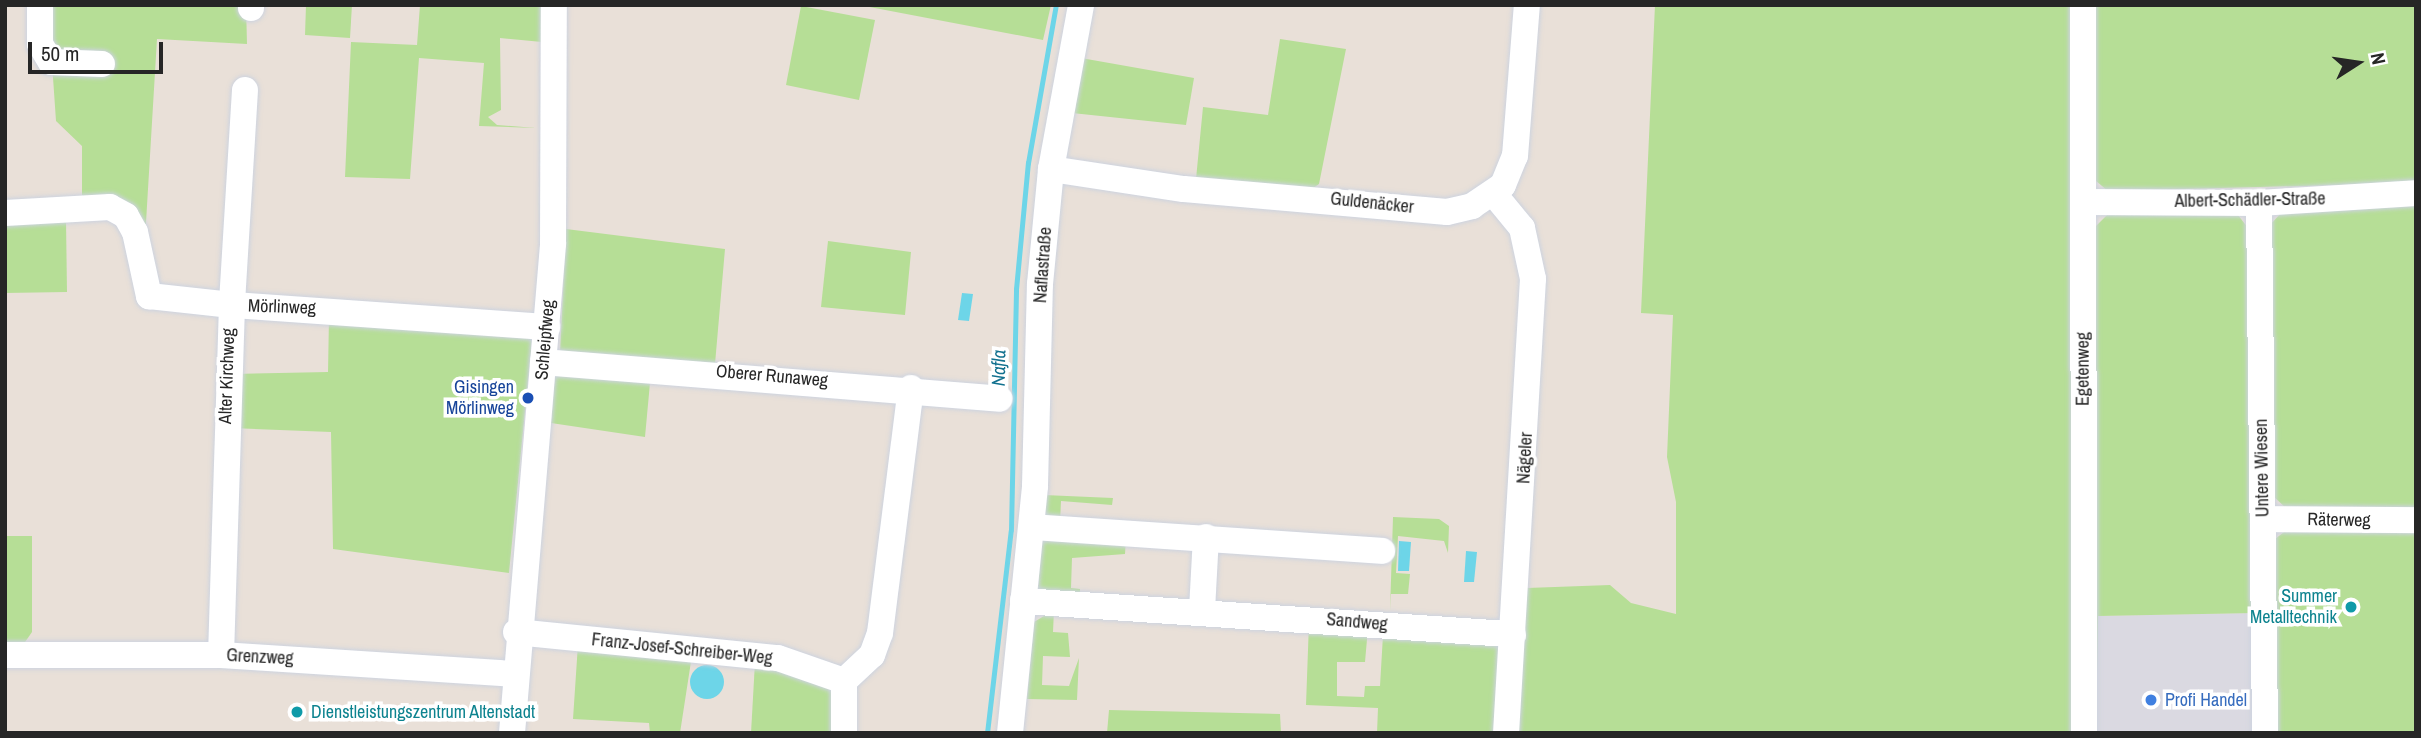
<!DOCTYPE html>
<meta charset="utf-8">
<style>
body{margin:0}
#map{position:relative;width:2421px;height:738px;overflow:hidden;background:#e9e0d8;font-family:"Archivo Narrow",sans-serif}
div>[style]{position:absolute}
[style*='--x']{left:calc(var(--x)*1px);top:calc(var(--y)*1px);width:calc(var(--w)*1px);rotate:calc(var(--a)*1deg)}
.industrial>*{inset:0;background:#dad9e1}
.green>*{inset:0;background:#b6de96}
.water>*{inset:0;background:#6dd5e8}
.round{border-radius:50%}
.stream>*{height:5px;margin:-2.5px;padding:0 2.5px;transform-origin:2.5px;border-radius:2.5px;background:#6dd5e8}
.roads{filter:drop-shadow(0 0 2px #cdd3df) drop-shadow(0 0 2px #cdd3df)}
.minor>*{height:26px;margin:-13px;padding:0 13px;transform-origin:13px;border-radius:13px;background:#fff}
.dots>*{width:19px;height:19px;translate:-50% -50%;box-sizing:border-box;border:4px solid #fff;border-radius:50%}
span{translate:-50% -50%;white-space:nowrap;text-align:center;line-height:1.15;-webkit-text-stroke:7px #fff;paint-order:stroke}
.street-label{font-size:18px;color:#262626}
.transit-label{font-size:18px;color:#164399}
.right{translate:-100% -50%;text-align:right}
.culture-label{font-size:18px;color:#0d838f}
.left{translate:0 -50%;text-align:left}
.shop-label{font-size:18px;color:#366cbe}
.water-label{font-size:19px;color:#12718f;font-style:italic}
.frame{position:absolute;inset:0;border:7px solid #262626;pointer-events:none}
.north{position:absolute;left:2323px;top:28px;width:70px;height:70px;-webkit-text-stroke:5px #fff;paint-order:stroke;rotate:78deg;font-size:19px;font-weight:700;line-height:28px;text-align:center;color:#262626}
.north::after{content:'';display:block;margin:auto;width:24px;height:32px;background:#262626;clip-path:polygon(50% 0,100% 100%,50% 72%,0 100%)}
.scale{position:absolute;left:28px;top:42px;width:135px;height:32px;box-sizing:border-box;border:4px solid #262626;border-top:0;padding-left:9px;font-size:21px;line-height:24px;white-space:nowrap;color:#262626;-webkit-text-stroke:5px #fff;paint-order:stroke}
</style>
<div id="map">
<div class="industrial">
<i style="clip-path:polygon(2255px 613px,2256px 733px,2091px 733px,2097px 616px)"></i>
</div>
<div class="green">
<i style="clip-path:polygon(48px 5px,246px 5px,247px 44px,157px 39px,145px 239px,82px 195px,82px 146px,56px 121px)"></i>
<i style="clip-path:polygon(306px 5px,352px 5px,350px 38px,305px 35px)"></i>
<i style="clip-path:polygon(420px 5px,542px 5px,542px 42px,500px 38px,501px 110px,488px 117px,497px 125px,536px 128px,479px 126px,484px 63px,419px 58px,410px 179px,345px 177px,351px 42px,417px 45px)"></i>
<i style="clip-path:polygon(859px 5px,1051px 5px,1043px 40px)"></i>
<i style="clip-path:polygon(1655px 5px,2077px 5px,2077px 733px,1513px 733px,1527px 588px,1610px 585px,1631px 603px,1676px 614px,1676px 502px,1667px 457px,1673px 315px,1641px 313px)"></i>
<i style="clip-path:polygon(2092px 5px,2416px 5px,2416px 183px,2108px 191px,2096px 181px)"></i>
<i style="clip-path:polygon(801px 6px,875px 20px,859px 100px,786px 85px)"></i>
<i style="clip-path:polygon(1280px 39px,1346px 49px,1319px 184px,1312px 189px,1196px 179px,1203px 107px,1268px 115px)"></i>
<i style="clip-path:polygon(1081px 58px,1194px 78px,1186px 125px,1072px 113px)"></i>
<i style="clip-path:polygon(2416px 204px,2416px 512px,2287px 509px,2273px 496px,2269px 226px,2281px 213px)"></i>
<i style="clip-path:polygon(2107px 215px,2238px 215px,2248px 228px,2255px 613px,2098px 616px,2097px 675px,2091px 676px,2096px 226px)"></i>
<i style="clip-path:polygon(5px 220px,66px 220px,67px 292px,5px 293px)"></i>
<i style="clip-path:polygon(566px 229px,725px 249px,715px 364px,560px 352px)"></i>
<i style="clip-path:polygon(828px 241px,911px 252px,905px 315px,821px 307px)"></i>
<i style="clip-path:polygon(329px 317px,527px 333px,532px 341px,509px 573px,333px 549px,331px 432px,232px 428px,232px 374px,328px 372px)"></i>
<i style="clip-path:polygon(651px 372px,645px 437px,551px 423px,555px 376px)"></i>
<i style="clip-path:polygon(1044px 495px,1113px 498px,1112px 505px,1061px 501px,1060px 523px,1042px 518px)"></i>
<i style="clip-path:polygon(1393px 517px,1439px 519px,1449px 526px,1448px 553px,1444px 541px,1398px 536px,1396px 573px,1410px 574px,1408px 594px,1391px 594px,1390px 611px)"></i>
<i style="clip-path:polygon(2416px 528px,2416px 733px,2273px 733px,2275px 539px,2288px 529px)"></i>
<i style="clip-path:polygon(5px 536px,32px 536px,32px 632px,23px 645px,5px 645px)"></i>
<i style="clip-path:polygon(1126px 539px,1125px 554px,1072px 558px,1071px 588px,1080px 589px,1080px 596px,1038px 591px,1041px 540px)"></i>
<i style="clip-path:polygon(1054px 610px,1053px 632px,1068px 633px,1070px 657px,1043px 656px,1042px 685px,1069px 686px,1079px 658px,1077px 700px,1027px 699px,1034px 622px)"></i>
<i style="clip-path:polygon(1309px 622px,1368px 628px,1365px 662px,1337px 662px,1337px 696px,1364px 697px,1365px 686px,1380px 686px,1383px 635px,1500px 646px,1498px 733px,1377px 733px,1378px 708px,1306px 705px)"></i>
<i style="clip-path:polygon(578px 644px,692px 655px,680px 733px,650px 733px,649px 723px,573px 719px)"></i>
<i style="clip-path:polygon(755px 662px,789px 667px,836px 693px,838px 733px,751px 733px)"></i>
<i style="clip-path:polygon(1109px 710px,1280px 714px,1281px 733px,1107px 733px)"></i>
</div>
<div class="water">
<i style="clip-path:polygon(962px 293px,973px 294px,969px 321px,958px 320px)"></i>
<i style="clip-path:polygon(1399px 541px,1411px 542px,1409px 571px,1398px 571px)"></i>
<i style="clip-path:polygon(1466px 551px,1477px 552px,1474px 582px,1464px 582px)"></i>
<i class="round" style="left:690px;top:665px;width:34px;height:34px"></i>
</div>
<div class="stream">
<i style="--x:987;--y:733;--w:204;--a:-83.3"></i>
<i style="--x:1011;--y:530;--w:241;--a:-88.8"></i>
<i style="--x:1016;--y:289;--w:127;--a:-84.6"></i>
<i style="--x:1028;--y:163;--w:160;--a:-80"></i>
</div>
<div class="roads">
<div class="minor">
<i style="--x:40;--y:5;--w:39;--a:90"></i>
<i style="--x:40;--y:44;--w:21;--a:59"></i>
<i style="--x:51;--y:62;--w:51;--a:2.2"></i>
<i style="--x:2083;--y:5;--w:728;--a:89.92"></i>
<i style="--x:251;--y:8;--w:3;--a:-90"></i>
<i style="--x:245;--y:90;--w:215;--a:93.5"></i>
<i style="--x:232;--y:305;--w:316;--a:4"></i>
<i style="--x:1051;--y:169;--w:134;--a:8.6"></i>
<i style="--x:1184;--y:189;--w:264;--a:5"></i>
<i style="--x:1447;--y:212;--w:26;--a:-13"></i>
<i style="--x:1472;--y:206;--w:37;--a:-34"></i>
<i style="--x:1503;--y:185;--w:31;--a:-68"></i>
<i style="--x:1515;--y:156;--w:151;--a:-85.5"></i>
<i style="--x:1494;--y:194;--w:44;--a:50.5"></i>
<i style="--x:1522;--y:228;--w:52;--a:77.8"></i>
<i style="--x:1533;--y:279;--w:455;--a:93.4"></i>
<i style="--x:2084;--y:202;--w:175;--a:0.3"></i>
<i style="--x:2259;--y:203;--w:157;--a:-3.6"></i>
<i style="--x:2259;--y:203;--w:530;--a:89.35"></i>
<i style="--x:5;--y:213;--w:105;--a:-3.3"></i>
<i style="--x:110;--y:207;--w:18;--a:29"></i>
<i style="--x:126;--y:216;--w:18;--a:61"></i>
<i style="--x:135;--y:232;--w:66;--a:77.7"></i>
<i style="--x:149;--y:296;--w:83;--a:6.2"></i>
<i style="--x:232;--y:305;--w:350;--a:91.8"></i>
<i style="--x:543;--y:362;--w:458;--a:4.6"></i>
<i style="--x:2263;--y:519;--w:153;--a:0.4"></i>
<i style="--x:1032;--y:527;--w:351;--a:3.9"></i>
<i style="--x:1023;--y:601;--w:491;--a:3.9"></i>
<i style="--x:1202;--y:610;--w:73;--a:-86.9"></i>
<i style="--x:516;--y:632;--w:263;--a:5.7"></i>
<i style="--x:778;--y:658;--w:70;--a:19.2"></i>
<i style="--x:5;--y:655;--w:216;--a:0"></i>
<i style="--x:221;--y:655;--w:294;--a:3.7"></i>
<i style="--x:512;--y:733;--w:492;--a:-85.2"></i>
<i style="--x:553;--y:243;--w:238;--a:-89.8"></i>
<i style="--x:844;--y:733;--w:52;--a:-90"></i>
<i style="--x:844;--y:681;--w:38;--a:-43"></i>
<i style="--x:872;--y:655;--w:23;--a:-70"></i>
<i style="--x:880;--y:633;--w:247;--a:-82.8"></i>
<i style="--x:1010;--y:733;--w:248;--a:-84.2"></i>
<i style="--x:1035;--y:486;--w:202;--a:-88.6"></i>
<i style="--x:1040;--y:284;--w:116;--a:-84.5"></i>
<i style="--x:1051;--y:169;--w:167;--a:-79.6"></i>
</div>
</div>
<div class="dots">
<i style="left:528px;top:398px;background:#1a4fb4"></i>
<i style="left:2351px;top:607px;background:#0f9aa8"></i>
<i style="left:2151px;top:700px;background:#3f7fe0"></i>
<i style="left:297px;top:712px;background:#0f9aa8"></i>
</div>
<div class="street-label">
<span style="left:2250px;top:200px;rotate:-1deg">Albert-Schädler-Straße</span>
<span style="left:1372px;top:203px;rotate:6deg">Guldenäcker</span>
<span style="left:1043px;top:265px;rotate:-86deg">Naflastraße</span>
<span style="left:282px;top:307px;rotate:2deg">Mörlinweg</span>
<span style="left:545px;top:340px;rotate:-85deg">Schleipfweg</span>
<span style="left:2083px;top:369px;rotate:-90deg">Egetenweg</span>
<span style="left:227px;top:376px;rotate:-88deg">Alter Kirchweg</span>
<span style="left:772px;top:376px;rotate:5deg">Oberer Runaweg</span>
<span style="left:1525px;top:458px;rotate:-87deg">Nägeler</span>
<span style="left:2262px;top:468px;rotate:-91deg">Untere Wiesen</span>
<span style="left:2339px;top:520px;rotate:1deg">Räterweg</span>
<span style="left:1357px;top:622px;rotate:5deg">Sandweg</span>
<span style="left:682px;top:649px;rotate:6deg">Franz-Josef-Schreiber-Weg</span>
<span style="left:260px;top:657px;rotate:3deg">Grenzweg</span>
</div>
<div class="transit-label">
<span class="right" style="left:514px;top:398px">Gisingen<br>Mörlinweg</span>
</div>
<div class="culture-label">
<span class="right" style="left:2337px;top:607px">Summer<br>Metalltechnik</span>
<span class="left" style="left:311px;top:712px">Dienstleistungszentrum Altenstadt</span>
</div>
<div class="shop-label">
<span class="left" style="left:2165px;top:700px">Profi Handel</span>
</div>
<div class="water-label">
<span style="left:999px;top:368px;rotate:-89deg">Nafla</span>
</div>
<div class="frame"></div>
<div class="north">N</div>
<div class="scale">50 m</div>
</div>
